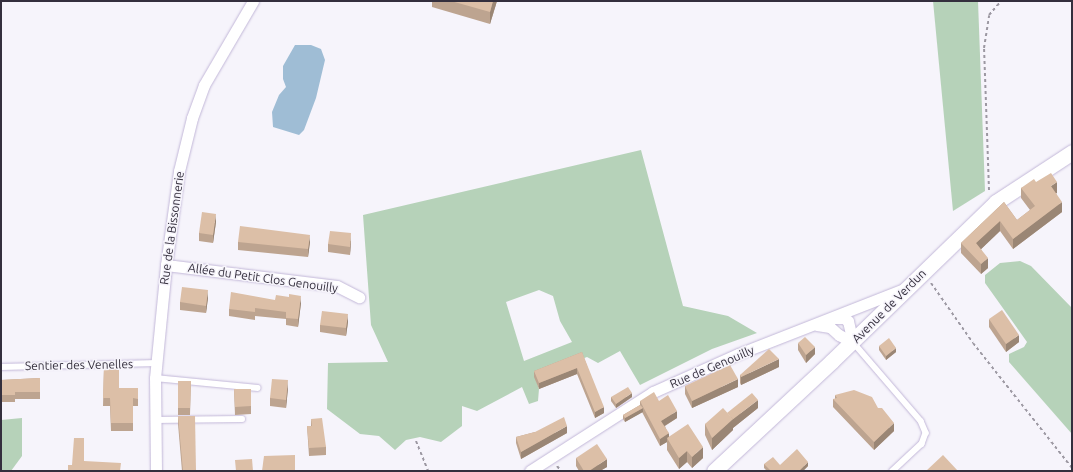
<!DOCTYPE html>
<meta charset="utf-8">
<style>
body{margin:0}
#map{position:relative;width:1073px;height:472px;overflow:hidden;background:#f6f4fb;font-family:Ubuntu,sans-serif}
div>[style]{position:absolute}
[style*='--x']{left:calc(var(--x)*1px);top:calc(var(--y)*1px);width:calc(var(--w)*1px);rotate:calc(var(--a)*1deg)}
.green>*{inset:0;background:#b6d2b9}
.water>*{inset:0;background:#9fbdd5}
.path>*{height:2px;margin-top:-1px;transform-origin:0;background:repeating-linear-gradient(90deg,#9c98a2 0 3px,transparent 0 6px)}
.roads{filter:drop-shadow(0 0 1px #c2b7d8) drop-shadow(0 0 1px #c2b7d8)}
.lane>*{height:5.5px;margin:-2.75px;padding:0 2.75px;transform-origin:2.75px;border-radius:2.75px;background:#fff}
.street>*{height:11px;margin:-5.5px;padding:0 5.5px;transform-origin:5.5px;border-radius:5.5px;background:#fff}
.secondary>*{height:15px;margin:-7.5px;padding:0 7.5px;transform-origin:7.5px;border-radius:7.5px;background:#fff}
.wall>*{inset:0;background:#bda490}
.shaded-wall>*{inset:0;background:#9a8675}
.building>*{inset:0;background:#dcbfa7}
span{translate:-50% -50%;white-space:nowrap;text-align:center;line-height:1.15;-webkit-text-stroke:3px #f6f4fb;paint-order:stroke}
.street-label{font-size:12px;color:#342f3d}
.frame{position:absolute;inset:0;border:2px solid #342f3d;pointer-events:none}
</style>
<div id="map">
<div class="green">
<i style="clip-path:polygon(933px 1px,978px 1px,985px 191px,953px 211px)"></i>
<i style="clip-path:polygon(evenodd,641px 150px,683px 306px,728px 316px,757px 333px,712px 349px,640px 385px,620px 351px,598px 363px,587px 357px,535px 377px,539px 389px,538px 401px,529px 404px,522px 387px,477px 411px,462px 406px,462px 426px,441px 442px,420px 437px,406px 440px,395px 450px,379px 436px,360px 434px,327px 409px,328px 363px,388px 362px,371px 325px,363px 215px,641px 150px,539px 290px,553px 296px,560px 321px,572px 342px,524px 361px,506px 302px,539px 290px)"></i>
<i style="clip-path:polygon(1020px 261px,1031px 266px,1072px 308px,1072px 434px,1009px 362px,1009px 354px,1024px 347px,1027px 342px,985px 283px,985px 275px,1000px 263px)"></i>
<i style="clip-path:polygon(22px 418px,22px 456px,11px 471px,1px 471px,1px 420px)"></i>
</div>
<div class="water">
<i style="clip-path:polygon(295px 45px,311px 45px,321px 49px,325px 60px,316px 98px,304px 130px,299px 135px,273px 127px,272px 112px,279px 95px,286px 87px,283px 79px,283px 66px)"></i>
</div>
<div class="path">
<i style="--x:989;--y:190;--w:142;--a:-92"></i>
<i style="--x:984;--y:48;--w:33;--a:-81"></i>
<i style="--x:989;--y:15;--w:18;--a:-49"></i>
<i style="--x:931;--y:283;--w:73;--a:55"></i>
<i style="--x:973;--y:343;--w:159;--a:51.6"></i>
<i style="--x:416;--y:441;--w:32;--a:68"></i>
<i style="--x:557;--y:466;--w:6;--a:51"></i>
</div>
<div class="roads">
<div class="lane">
<i style="--x:853;--y:342;--w:104;--a:49.3"></i>
<i style="--x:921;--y:421;--w:13;--a:67"></i>
<i style="--x:926;--y:433;--w:12;--a:110"></i>
<i style="--x:922;--y:444;--w:40;--a:137"></i>
<i style="--x:1;--y:367;--w:156;--a:-1.5"></i>
<i style="--x:155;--y:378;--w:103;--a:5.5"></i>
<i style="--x:154;--y:420;--w:88;--a:-0.7"></i>
</div>
<div class="street">
<i style="--x:166;--y:265;--w:172;--a:7"></i>
<i style="--x:337;--y:286;--w:25;--a:27"></i>
<i style="--x:833;--y:318;--w:11;--a:0"></i>
<i style="--x:844;--y:318;--w:5;--a:37"></i>
<i style="--x:848;--y:321;--w:22;--a:77"></i>
<i style="--x:817;--y:325;--w:13;--a:9"></i>
<i style="--x:830;--y:327;--w:12;--a:42"></i>
<i style="--x:839;--y:335;--w:16;--a:27"></i>
<i style="--x:156;--y:471;--w:93;--a:-90.6"></i>
<i style="--x:155;--y:378;--w:114;--a:-84.4"></i>
<i style="--x:166;--y:265;--w:95;--a:-82.1"></i>
<i style="--x:179;--y:171;--w:55;--a:-76.2"></i>
<i style="--x:192;--y:118;--w:35;--a:-70"></i>
<i style="--x:204;--y:85;--w:97;--a:-59.7"></i>
<i style="--x:530;--y:471;--w:146;--a:-32.7"></i>
<i style="--x:653;--y:392;--w:93;--a:-24.1"></i>
<i style="--x:738;--y:354;--w:178;--a:-21.4"></i>
</div>
<div class="secondary">
<i style="--x:714;--y:471;--w:161;--a:-43"></i>
<i style="--x:832;--y:361;--w:228;--a:-44.1"></i>
<i style="--x:996;--y:202;--w:91;--a:-33.3"></i>
</div>
</div>
<div class="wall">
<i style="clip-path:polygon(432px 1px,497px 1px,490px 24px,432px 7px)"></i>
<i style="clip-path:polygon(1036px 182px,1057px 193px,1056px 193px,1062px 212px,1013px 249px,1000px 231px,981px 249px,988px 268px,981px 274px,961px 253px,961px 243px,1004px 202px,1017px 220px,1030px 210px,1021px 198px,1021px 188px)"></i>
<i style="clip-path:polygon(216px 222px,213px 243px,199px 241px,199px 233px)"></i>
<i style="clip-path:polygon(351px 241px,350px 255px,328px 252px,328px 244px)"></i>
<i style="clip-path:polygon(238px 242px,310px 242px,308px 257px,238px 250px)"></i>
<i style="clip-path:polygon(208px 298px,206px 313px,180px 310px,180px 302px)"></i>
<i style="clip-path:polygon(275px 300px,301px 303px,298px 327px,286px 325px,286px 319px,255px 316px,255px 320px,229px 316px,229px 309px)"></i>
<i style="clip-path:polygon(989px 319px,1019px 342px,1006px 352px,989px 327px)"></i>
<i style="clip-path:polygon(348px 322px,346px 336px,320px 332px,320px 325px)"></i>
<i style="clip-path:polygon(798px 343px,815px 354px,806px 363px,798px 350px)"></i>
<i style="clip-path:polygon(879px 346px,896px 352px,886px 360px,879px 350px)"></i>
<i style="clip-path:polygon(582px 352px,604px 413px,595px 418px,577px 374px,539px 389px,534px 377px,534px 371px)"></i>
<i style="clip-path:polygon(104px 367px,119px 388px,138px 388px,138px 406px,133px 406px,133px 431px,111px 431px,110px 406px,103px 406px)"></i>
<i style="clip-path:polygon(779px 367px,741px 385px,740px 383px,740px 375px)"></i>
<i style="clip-path:polygon(40px 378px,40px 399px,15px 399px,15px 402px,2px 402px,2px 405px,1px 405px,1px 380px)"></i>
<i style="clip-path:polygon(178px 381px,191px 381px,190px 415px,178px 415px)"></i>
<i style="clip-path:polygon(685px 386px,738px 387px,692px 408px,685px 394px)"></i>
<i style="clip-path:polygon(288px 388px,286px 408px,270px 406px,270px 398px)"></i>
<i style="clip-path:polygon(234px 389px,251px 389px,251px 414px,235px 415px)"></i>
<i style="clip-path:polygon(835px 395px,894px 431px,874px 450px,833px 407px,833px 399px,835px 399px)"></i>
<i style="clip-path:polygon(611px 397px,632px 397px,616px 408px,611px 401px)"></i>
<i style="clip-path:polygon(640px 401px,659px 401px,677px 418px,665px 426px,669px 437px,703px 458px,692px 468px,687px 462px,679px 469px,667px 450px,667px 442px,660px 446px,642px 412px,625px 422px,623px 419px,623px 415px,640px 405px)"></i>
<i style="clip-path:polygon(758px 408px,733px 428px,733px 430px,712px 450px,705px 435px,705px 424px)"></i>
<i style="clip-path:polygon(178px 416px,196px 471px,182px 471px,178px 424px)"></i>
<i style="clip-path:polygon(311px 419px,326px 447px,326px 455px,309px 456px,307px 426px,311px 426px)"></i>
<i style="clip-path:polygon(535px 432px,567px 433px,521px 459px,516px 443px,516px 437px)"></i>
<i style="clip-path:polygon(576px 458px,607px 467px,600px 471px,579px 471px,576px 466px)"></i>
<i style="clip-path:polygon(764px 464px,780px 465px,808px 466px,803px 471px,767px 471px,764px 468px)"></i>
</div>
<div class="shaded-wall">
<i style="clip-path:polygon(493px 1px,497px 1px,490px 24px,490px 12px)"></i>
<i style="clip-path:polygon(1057px 182px,1057px 193px,1051px 196px,1051px 186px)"></i>
<i style="clip-path:polygon(1062px 202px,1062px 212px,1013px 249px,1013px 239px)"></i>
<i style="clip-path:polygon(216px 214px,216px 222px,213px 243px,213px 235px)"></i>
<i style="clip-path:polygon(1000px 221px,1000px 231px,976px 254px,976px 243px)"></i>
<i style="clip-path:polygon(351px 233px,351px 241px,350px 255px,350px 247px)"></i>
<i style="clip-path:polygon(310px 235px,310px 242px,308px 257px,308px 249px)"></i>
<i style="clip-path:polygon(988px 258px,988px 268px,981px 274px,981px 264px)"></i>
<i style="clip-path:polygon(208px 290px,208px 298px,206px 313px,206px 306px)"></i>
<i style="clip-path:polygon(301px 296px,301px 303px,298px 327px,298px 319px)"></i>
<i style="clip-path:polygon(348px 314px,348px 322px,346px 336px,346px 328px)"></i>
<i style="clip-path:polygon(1019px 335px,1019px 342px,1006px 352px,1006px 344px)"></i>
<i style="clip-path:polygon(815px 347px,815px 354px,806px 363px,806px 355px)"></i>
<i style="clip-path:polygon(896px 348px,896px 352px,886px 360px,886px 356px)"></i>
<i style="clip-path:polygon(779px 359px,779px 367px,741px 385px,741px 377px)"></i>
<i style="clip-path:polygon(577px 368px,577px 374px,539px 389px,539px 383px)"></i>
<i style="clip-path:polygon(738px 379px,738px 387px,692px 408px,692px 401px)"></i>
<i style="clip-path:polygon(288px 380px,288px 388px,286px 408px,286px 400px)"></i>
<i style="clip-path:polygon(632px 393px,632px 397px,616px 408px,616px 404px)"></i>
<i style="clip-path:polygon(758px 400px,758px 408px,733px 428px,733px 430px,712px 450px,712px 438px,733px 419px)"></i>
<i style="clip-path:polygon(604px 407px,604px 413px,595px 418px,595px 412px)"></i>
<i style="clip-path:polygon(643px 408px,643px 412px,625px 422px,625px 418px)"></i>
<i style="clip-path:polygon(677px 411px,677px 418px,661px 428px,661px 421px)"></i>
<i style="clip-path:polygon(894px 423px,894px 431px,874px 450px,874px 442px)"></i>
<i style="clip-path:polygon(567px 426px,567px 433px,521px 459px,521px 452px)"></i>
<i style="clip-path:polygon(669px 433px,669px 440px,667px 438px,667px 442px,660px 446px,660px 439px)"></i>
<i style="clip-path:polygon(703px 447px,703px 458px,692px 468px,692px 457px)"></i>
<i style="clip-path:polygon(687px 451px,687px 462px,679px 469px,679px 458px)"></i>
<i style="clip-path:polygon(607px 459px,607px 467px,600px 471px,589px 471px)"></i>
<i style="clip-path:polygon(808px 462px,808px 466px,803px 471px,799px 471px)"></i>
</div>
<div class="building">
<i style="clip-path:polygon(451px 1px,493px 1px,490px 12px)"></i>
<i style="clip-path:polygon(1051px 173px,1057px 182px,1051px 186px,1062px 202px,1013px 239px,1000px 221px,976px 243px,988px 258px,981px 264px,961px 243px,1004px 202px,1017px 220px,1035px 206px,1021px 188px,1034px 179px,1036px 182px)"></i>
<i style="clip-path:polygon(202px 212px,216px 214px,213px 235px,199px 233px)"></i>
<i style="clip-path:polygon(240px 226px,310px 235px,308px 249px,238px 242px)"></i>
<i style="clip-path:polygon(330px 231px,351px 233px,350px 247px,328px 244px)"></i>
<i style="clip-path:polygon(182px 287px,208px 290px,206px 306px,180px 302px)"></i>
<i style="clip-path:polygon(231px 292px,275px 300px,276px 295px,289px 297px,289px 294px,301px 296px,298px 319px,286px 318px,286px 312px,255px 308px,255px 312px,229px 309px)"></i>
<i style="clip-path:polygon(1002px 310px,1019px 335px,1006px 344px,989px 319px)"></i>
<i style="clip-path:polygon(322px 311px,348px 314px,346px 328px,320px 325px)"></i>
<i style="clip-path:polygon(805px 337px,815px 347px,806px 355px,798px 343px)"></i>
<i style="clip-path:polygon(889px 338px,896px 348px,886px 356px,879px 346px)"></i>
<i style="clip-path:polygon(769px 349px,779px 359px,741px 377px,740px 375px)"></i>
<i style="clip-path:polygon(582px 352px,604px 407px,595px 412px,577px 368px,539px 383px,534px 371px)"></i>
<i style="clip-path:polygon(730px 365px,738px 379px,692px 401px,685px 386px)"></i>
<i style="clip-path:polygon(104px 367px,119px 368px,119px 388px,138px 388px,138px 399px,133px 398px,133px 423px,111px 423px,110px 398px,103px 398px)"></i>
<i style="clip-path:polygon(40px 378px,40px 392px,15px 392px,15px 395px,2px 395px,2px 398px,1px 398px,1px 380px)"></i>
<i style="clip-path:polygon(272px 379px,288px 380px,286px 400px,270px 398px)"></i>
<i style="clip-path:polygon(178px 381px,191px 381px,190px 408px,178px 408px)"></i>
<i style="clip-path:polygon(628px 387px,632px 393px,616px 404px,611px 397px)"></i>
<i style="clip-path:polygon(234px 389px,251px 389px,251px 406px,235px 407px)"></i>
<i style="clip-path:polygon(854px 390px,872px 397px,878px 408px,882px 408px,894px 423px,874px 442px,833px 399px,837px 398px,835px 395px)"></i>
<i style="clip-path:polygon(654px 392px,659px 401px,668px 395px,677px 411px,661px 421px,669px 433px,660px 439px,640px 401px)"></i>
<i style="clip-path:polygon(752px 393px,758px 400px,732px 420px,733px 419px,727px 413px)"></i>
<i style="clip-path:polygon(640px 405px,643px 408px,625px 418px,623px 415px)"></i>
<i style="clip-path:polygon(723px 408px,733px 419px,712px 438px,705px 424px)"></i>
<i style="clip-path:polygon(178px 416px,195px 416px,196px 471px,183px 471px)"></i>
<i style="clip-path:polygon(564px 417px,567px 426px,521px 452px,516px 437px,535px 432px)"></i>
<i style="clip-path:polygon(322px 418px,326px 447px,309px 448px,307px 426px,312px 426px,311px 419px)"></i>
<i style="clip-path:polygon(688px 424px,703px 447px,692px 457px,687px 451px,679px 458px,667px 438px)"></i>
<i style="clip-path:polygon(74px 438px,84px 438px,84px 461px,121px 463px,120px 471px,68px 471px,68px 465px,72px 465px)"></i>
<i style="clip-path:polygon(597px 444px,607px 459px,589px 471px,584px 471px,576px 458px)"></i>
<i style="clip-path:polygon(797px 449px,808px 462px,799px 471px,771px 471px,764px 464px,773px 457px,780px 465px)"></i>
<i style="clip-path:polygon(295px 455px,295px 471px,262px 471px,264px 456px)"></i>
<i style="clip-path:polygon(943px 455px,958px 471px,926px 471px)"></i>
<i style="clip-path:polygon(252px 459px,253px 471px,236px 471px,235px 460px)"></i>
</div>
<div class="street-label">
<span style="left:172px;top:228px;rotate:-82deg">Rue de la Bissonnerie</span>
<span style="left:263px;top:278px;rotate:8deg">Allée du Petit Clos Genouilly</span>
<span style="left:889px;top:306px;rotate:-45deg">Avenue de Verdun</span>
<span style="left:79px;top:365px;rotate:-1deg">Sentier des Venelles</span>
<span style="left:712px;top:367px;rotate:-23deg">Rue de Genouilly</span>
</div>
<div class="frame"></div>
</div>
